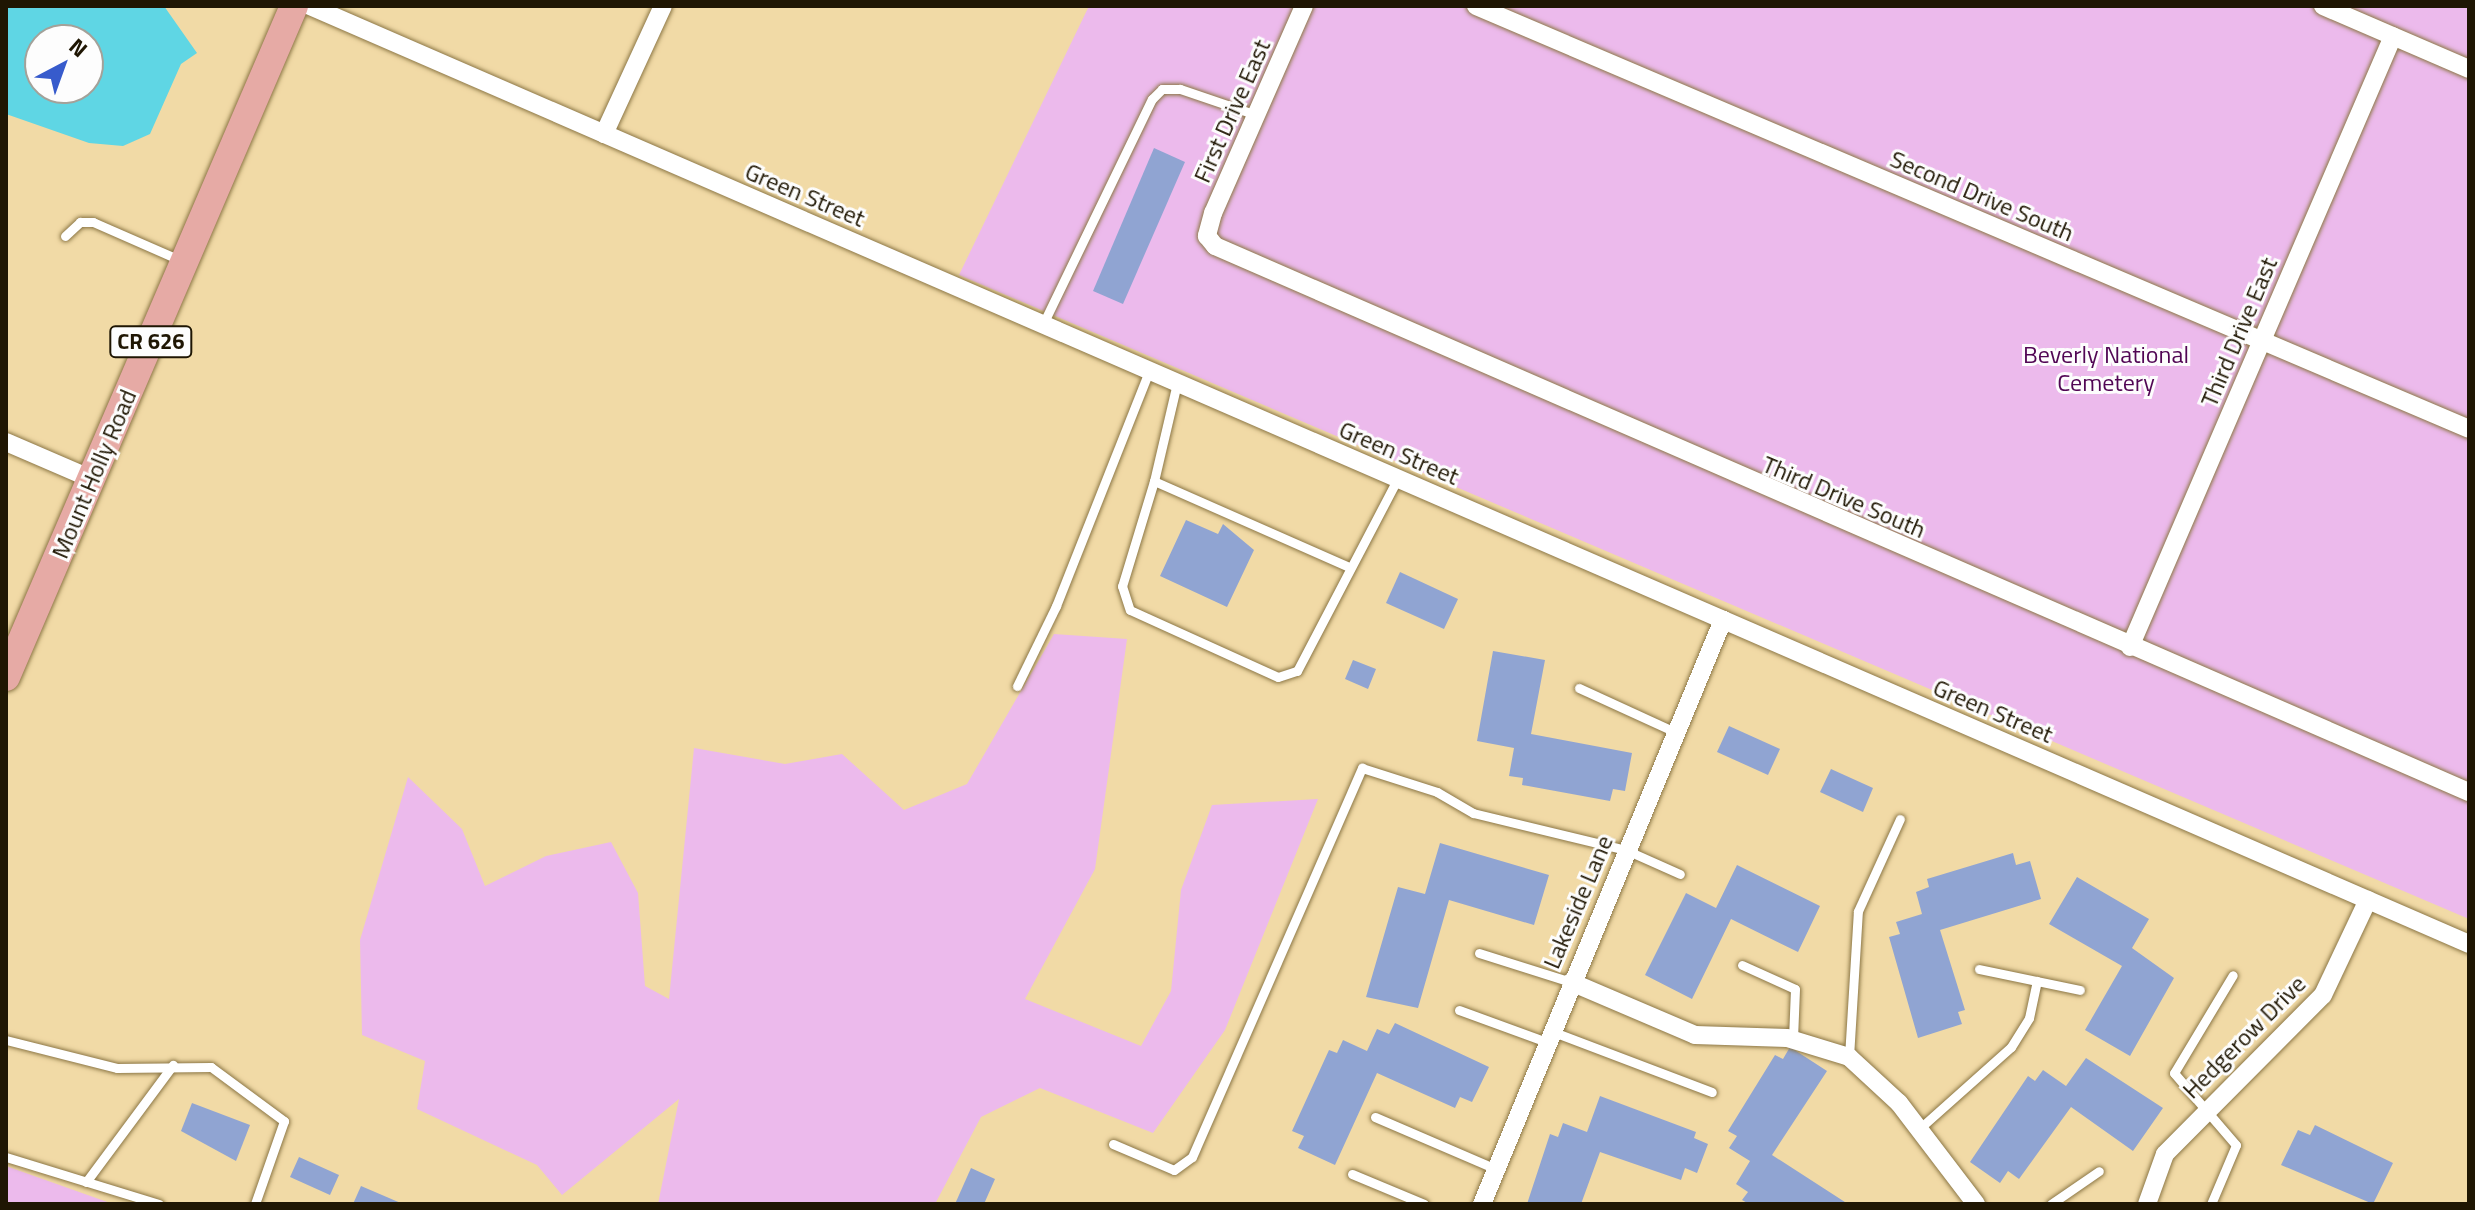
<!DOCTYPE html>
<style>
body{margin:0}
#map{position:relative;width:2475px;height:1210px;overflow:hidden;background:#f1daa6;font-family:"Titillium Web",sans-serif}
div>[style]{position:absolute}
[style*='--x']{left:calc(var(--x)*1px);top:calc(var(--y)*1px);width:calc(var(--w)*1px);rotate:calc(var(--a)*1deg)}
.green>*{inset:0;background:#ecbaec}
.water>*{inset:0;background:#5fd6e4}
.building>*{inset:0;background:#90a4d2}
.roads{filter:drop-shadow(0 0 2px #8c7746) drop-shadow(0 0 2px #8c7746)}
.service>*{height:9px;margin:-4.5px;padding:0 4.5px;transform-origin:4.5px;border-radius:4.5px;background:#fff}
.minor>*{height:18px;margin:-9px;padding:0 9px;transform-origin:9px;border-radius:9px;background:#fff}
.primary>*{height:28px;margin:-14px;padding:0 14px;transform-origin:14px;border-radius:14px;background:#e6aaa5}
span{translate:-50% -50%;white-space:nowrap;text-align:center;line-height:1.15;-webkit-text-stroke:6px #fdfdfd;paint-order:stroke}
.shield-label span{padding:2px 6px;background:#fdfdfd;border:2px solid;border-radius:6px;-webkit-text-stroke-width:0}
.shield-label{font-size:22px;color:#1f1603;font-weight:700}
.street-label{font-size:24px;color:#1f1603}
.park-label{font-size:24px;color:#510654}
.frame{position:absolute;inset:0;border:8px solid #1f1603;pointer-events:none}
.north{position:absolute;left:24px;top:24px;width:80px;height:80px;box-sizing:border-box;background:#fdfdfd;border:2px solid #a4a199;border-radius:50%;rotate:41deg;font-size:22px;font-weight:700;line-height:32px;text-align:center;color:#1f1603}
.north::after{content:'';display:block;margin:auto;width:28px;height:36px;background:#375bcc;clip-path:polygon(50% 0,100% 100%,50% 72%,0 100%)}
</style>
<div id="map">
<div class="green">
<i style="clip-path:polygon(1089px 6px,2469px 6px,2469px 919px,959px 275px)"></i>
<i style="clip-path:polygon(1054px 634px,1127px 639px,1095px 869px,1025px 999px,1141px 1046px,1171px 991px,1181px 890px,1212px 805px,1318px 799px,1225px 1030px,1153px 1133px,1040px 1088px,981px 1117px,935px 1204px,658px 1204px,679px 1099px,562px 1195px,537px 1165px,417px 1109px,425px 1061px,362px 1035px,360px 940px,408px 777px,462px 829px,485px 886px,546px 856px,611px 842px,638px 893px,645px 986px,669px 999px,694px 748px,785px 764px,842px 754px,904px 810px,967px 784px)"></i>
<i style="clip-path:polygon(6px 1166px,113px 1204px,6px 1204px)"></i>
</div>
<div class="water">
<i style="clip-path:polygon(evenodd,6px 6px,164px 6px,197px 53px,181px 64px,150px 134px,123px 146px,89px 143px,6px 114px,6px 6px,40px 40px,88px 40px,88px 88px,40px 88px,40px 40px)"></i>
</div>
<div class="building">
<i style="clip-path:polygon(1154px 148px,1185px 162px,1123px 304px,1093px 291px)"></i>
<i style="clip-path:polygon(1186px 520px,1218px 534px,1223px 524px,1254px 550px,1227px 607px,1160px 576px)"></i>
<i style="clip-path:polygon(1400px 572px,1458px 599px,1444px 629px,1386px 603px)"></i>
<i style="clip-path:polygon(1493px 651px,1545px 660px,1531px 734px,1632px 753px,1625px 791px,1613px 789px,1610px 801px,1522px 785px,1523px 778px,1509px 776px,1514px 748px,1477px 741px)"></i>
<i style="clip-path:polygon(1353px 660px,1376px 669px,1368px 689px,1345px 679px)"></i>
<i style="clip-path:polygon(1729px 726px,1780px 749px,1768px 775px,1717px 752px)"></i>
<i style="clip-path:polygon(1831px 769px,1873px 788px,1863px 812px,1820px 792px)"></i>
<i style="clip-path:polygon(1440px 843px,1549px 875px,1534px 925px,1449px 900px,1418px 1008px,1366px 997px,1398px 887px,1425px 894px)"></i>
<i style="clip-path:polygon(2013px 853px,2016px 865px,2030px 861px,2041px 899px,1940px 930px,1965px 1010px,1958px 1012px,1962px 1024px,1918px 1038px,1889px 937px,1900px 934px,1896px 922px,1922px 914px,1916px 892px,1929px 887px,1927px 879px)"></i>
<i style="clip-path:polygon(1737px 865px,1820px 906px,1798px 952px,1731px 919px,1692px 999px,1645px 975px,1686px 893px,1716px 908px)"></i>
<i style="clip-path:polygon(2077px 877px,2149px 919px,2132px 948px,2174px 978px,2130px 1056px,2085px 1030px,2122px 966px,2049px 924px)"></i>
<i style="clip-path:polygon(1395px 1023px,1489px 1067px,1472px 1102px,1460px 1097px,1455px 1108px,1377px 1073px,1335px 1165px,1298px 1148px,1304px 1136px,1292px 1131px,1329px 1050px,1337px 1053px,1343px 1040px,1367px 1051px,1377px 1029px,1389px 1034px)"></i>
<i style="clip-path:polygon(1790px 1047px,1827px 1071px,1772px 1155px,1848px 1204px,1749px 1204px,1742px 1200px,1748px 1192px,1736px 1184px,1750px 1161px,1729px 1148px,1737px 1136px,1728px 1131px,1775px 1055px,1783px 1059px)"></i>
<i style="clip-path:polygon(2086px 1058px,2163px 1108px,2133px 1151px,2071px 1107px,2019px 1179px,2008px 1171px,2000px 1183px,1970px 1162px,2028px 1076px,2035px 1081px,2043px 1070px,2066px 1086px)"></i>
<i style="clip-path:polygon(1600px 1096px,1696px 1132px,1694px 1138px,1708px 1144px,1697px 1173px,1685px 1168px,1681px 1180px,1600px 1152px,1581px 1204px,1527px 1204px,1550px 1134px,1558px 1137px,1563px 1123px,1587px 1132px)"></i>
<i style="clip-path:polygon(192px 1103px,250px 1125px,236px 1161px,181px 1131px)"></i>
<i style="clip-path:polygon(2315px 1125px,2393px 1163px,2373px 1204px,2281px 1165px,2298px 1130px,2310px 1135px)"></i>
<i style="clip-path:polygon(299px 1157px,339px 1175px,330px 1195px,290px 1177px)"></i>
<i style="clip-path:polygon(971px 1168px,995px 1179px,984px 1204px,955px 1204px)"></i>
<i style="clip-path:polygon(361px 1186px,403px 1204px,353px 1204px)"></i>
</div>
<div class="roads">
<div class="service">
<i style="--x:65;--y:236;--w:21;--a:-43"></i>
<i style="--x:80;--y:222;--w:13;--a:0"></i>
<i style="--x:93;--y:222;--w:97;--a:23.7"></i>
<i style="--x:1043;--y:324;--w:250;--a:-64.2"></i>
<i style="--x:1152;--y:99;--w:14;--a:-45"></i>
<i style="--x:1162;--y:89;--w:18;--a:0"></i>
<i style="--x:1180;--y:89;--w:81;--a:18.7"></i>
<i style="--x:1177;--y:383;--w:101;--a:103.2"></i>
<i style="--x:1154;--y:481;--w:211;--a:23.8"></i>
<i style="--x:1154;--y:481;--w:110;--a:106.9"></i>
<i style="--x:1122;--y:586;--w:25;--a:72"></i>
<i style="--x:1130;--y:610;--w:162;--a:24.4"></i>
<i style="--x:1278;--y:677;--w:20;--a:-18"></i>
<i style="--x:1297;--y:671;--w:218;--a:-62.4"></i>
<i style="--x:1017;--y:686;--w:89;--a:-64"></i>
<i style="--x:1056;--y:606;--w:253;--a:-68.4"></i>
<i style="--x:1579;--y:688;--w:106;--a:24.6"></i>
<i style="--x:1479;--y:953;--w:96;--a:17.5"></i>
<i style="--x:1742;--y:965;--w:58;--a:24.4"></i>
<i style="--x:1795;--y:989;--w:50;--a:92.3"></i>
<i style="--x:1979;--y:969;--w:103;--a:11.7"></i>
<i style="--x:1459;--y:1010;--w:94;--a:20"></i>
<i style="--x:1551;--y:1031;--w:172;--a:20.8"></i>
<i style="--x:6;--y:1040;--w:114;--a:14.2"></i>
<i style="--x:117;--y:1068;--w:94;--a:-0.6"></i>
<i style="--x:211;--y:1067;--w:91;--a:36.5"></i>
<i style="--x:284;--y:1121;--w:88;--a:109.3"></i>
<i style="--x:1849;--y:1057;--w:146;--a:-86.5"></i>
<i style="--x:1858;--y:911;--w:101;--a:-65.5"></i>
<i style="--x:1375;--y:1117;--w:132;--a:23.3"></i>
<i style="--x:1919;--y:1129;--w:123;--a:-41.7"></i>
<i style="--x:2011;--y:1047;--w:34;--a:-58"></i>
<i style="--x:2029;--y:1018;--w:38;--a:-78"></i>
<i style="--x:1113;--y:1144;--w:66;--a:23.1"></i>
<i style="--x:1174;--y:1170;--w:22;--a:-36"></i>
<i style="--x:1192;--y:1157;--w:425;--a:-66.4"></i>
<i style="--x:1362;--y:768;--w:79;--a:17.7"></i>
<i style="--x:1437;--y:792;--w:42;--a:30.3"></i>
<i style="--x:1473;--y:813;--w:157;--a:13.6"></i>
<i style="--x:1626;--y:850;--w:59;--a:24"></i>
<i style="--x:6;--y:1157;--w:160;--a:17.1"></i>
<i style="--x:1352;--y:1174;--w:78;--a:22.6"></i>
<i style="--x:86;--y:1182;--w:146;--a:-53.4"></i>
<i style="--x:2051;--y:1204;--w:58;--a:-34.5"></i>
<i style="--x:2211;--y:1204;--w:64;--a:-67"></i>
<i style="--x:2236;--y:1145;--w:95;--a:-130.7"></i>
<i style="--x:2174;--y:1073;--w:114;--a:-59"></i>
</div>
<div class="minor">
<i style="--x:310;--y:6;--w:2354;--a:23.48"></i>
<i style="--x:1304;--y:6;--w:226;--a:113.7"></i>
<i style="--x:1213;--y:213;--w:24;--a:105"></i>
<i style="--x:1207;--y:236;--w:13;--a:51"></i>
<i style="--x:1215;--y:246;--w:1368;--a:23.53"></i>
<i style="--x:1476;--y:6;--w:1079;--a:23.07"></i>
<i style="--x:2323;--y:6;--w:159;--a:23.3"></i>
<i style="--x:604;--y:134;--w:141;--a:-65.3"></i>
<i style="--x:6;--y:442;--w:94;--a:23.3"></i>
<i style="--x:2130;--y:647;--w:665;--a:-66.71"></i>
<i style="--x:1571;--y:982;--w:135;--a:23.1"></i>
<i style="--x:1695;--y:1035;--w:92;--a:1.9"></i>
<i style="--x:1787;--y:1038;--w:65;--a:17"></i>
<i style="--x:1849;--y:1057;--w:68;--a:42.6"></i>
<i style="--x:1899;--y:1103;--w:127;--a:52.7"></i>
<i style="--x:1482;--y:1204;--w:632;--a:-67.58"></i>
<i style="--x:2147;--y:1204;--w:53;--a:-70.2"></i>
<i style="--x:2165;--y:1154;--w:224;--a:-45.2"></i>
<i style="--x:2323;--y:995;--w:105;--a:-64.7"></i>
</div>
<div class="primary">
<i style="--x:6;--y:677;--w:730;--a:-66.77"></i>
</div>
</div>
<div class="shield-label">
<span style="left:151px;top:342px">CR 626</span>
</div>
<div class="street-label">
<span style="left:1232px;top:111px;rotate:-66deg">First Drive East</span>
<span style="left:805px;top:195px;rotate:23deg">Green Street</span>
<span style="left:1982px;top:196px;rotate:23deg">Second Drive South</span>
<span style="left:2239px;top:332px;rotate:-67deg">Third Drive East</span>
<span style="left:1399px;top:453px;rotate:23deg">Green Street</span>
<span style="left:94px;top:474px;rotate:-67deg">Mount Holly Road</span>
<span style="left:1844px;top:497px;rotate:23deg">Third Drive South</span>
<span style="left:1993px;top:711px;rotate:23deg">Green Street</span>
<span style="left:1578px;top:902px;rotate:-67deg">Lakeside Lane</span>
<span style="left:2244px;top:1037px;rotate:-45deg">Hedgerow Drive</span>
</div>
<div class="park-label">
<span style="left:2106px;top:369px">Beverly National<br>Cemetery</span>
</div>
<div class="frame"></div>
<div class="north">N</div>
</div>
